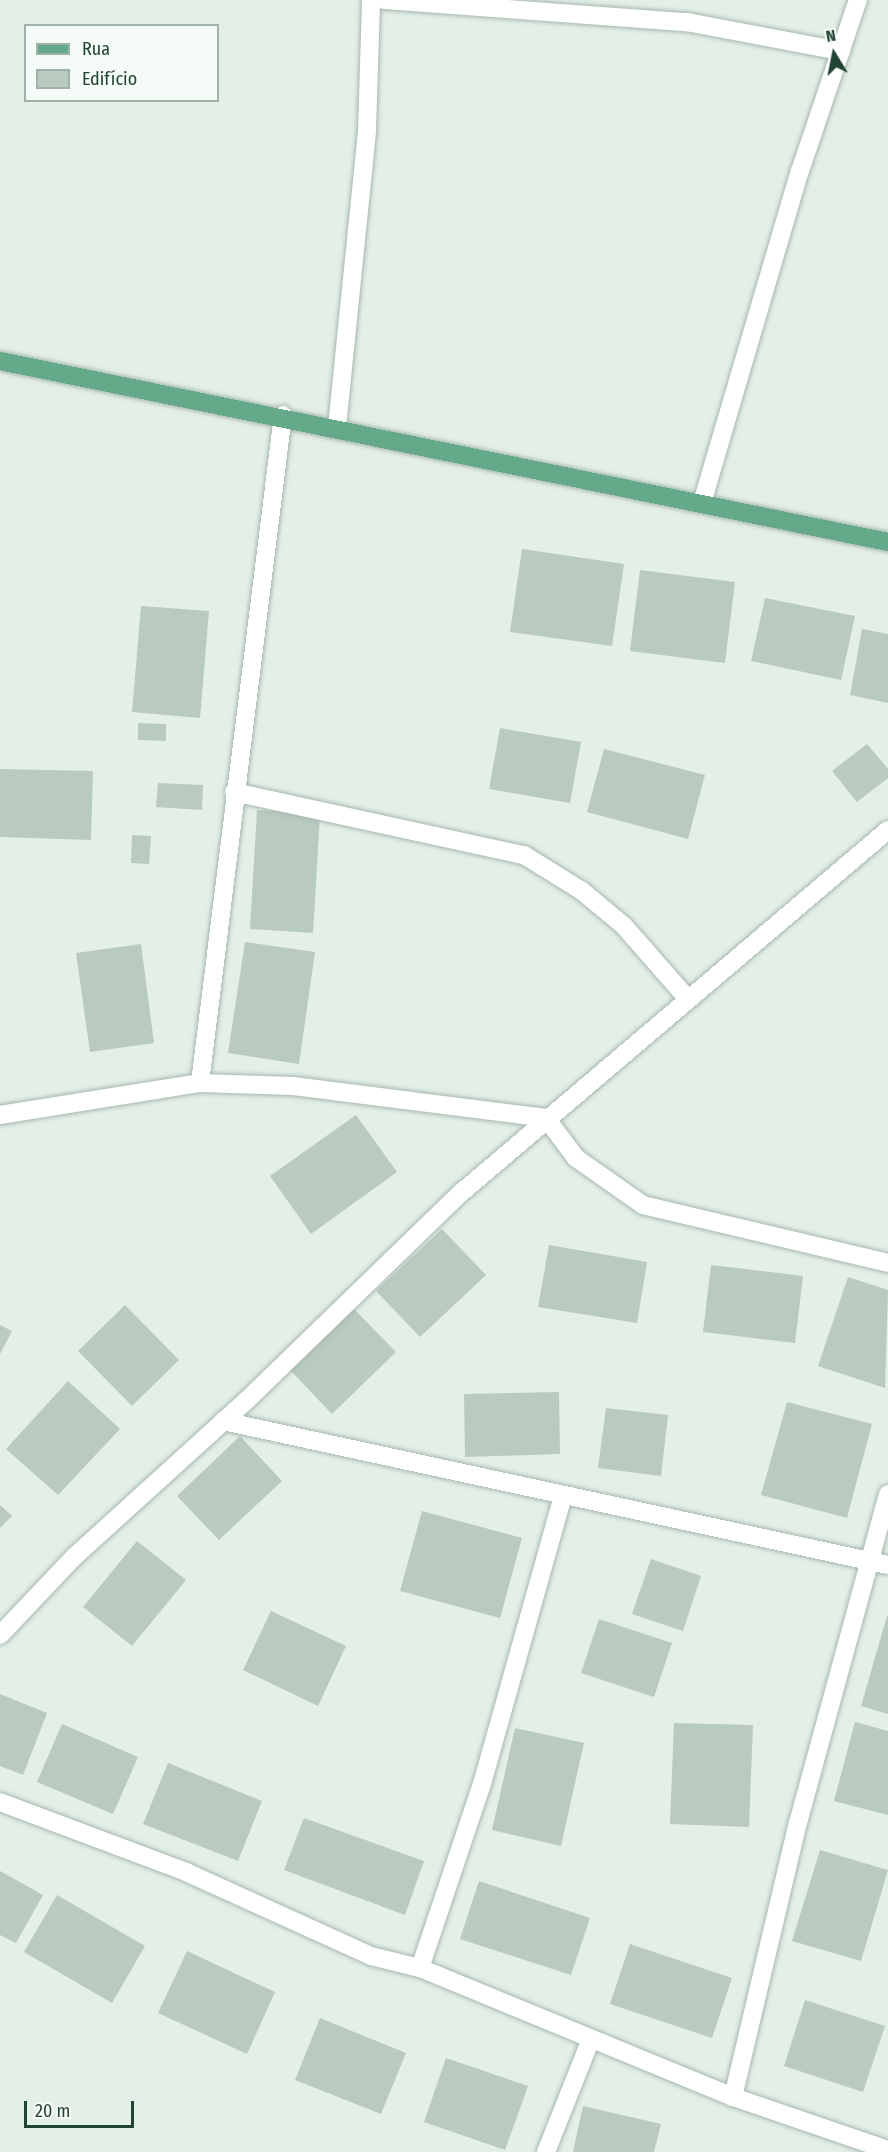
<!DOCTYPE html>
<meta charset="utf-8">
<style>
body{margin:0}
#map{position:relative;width:888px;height:2152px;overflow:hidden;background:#e4efe8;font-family:"Fira Sans Condensed",sans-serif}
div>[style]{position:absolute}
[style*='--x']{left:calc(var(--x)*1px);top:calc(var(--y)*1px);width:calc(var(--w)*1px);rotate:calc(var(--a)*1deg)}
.building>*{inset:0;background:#b9cac0}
.roads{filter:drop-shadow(0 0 2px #a6b8ae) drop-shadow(0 0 2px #a6b8ae)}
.minor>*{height:18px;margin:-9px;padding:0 9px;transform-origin:9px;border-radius:9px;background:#fff}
.primary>*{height:18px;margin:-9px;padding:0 9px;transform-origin:9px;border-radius:9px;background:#64a98a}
span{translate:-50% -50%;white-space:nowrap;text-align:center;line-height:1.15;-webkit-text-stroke:4.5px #f5fbf7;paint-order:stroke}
.legend{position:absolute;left:24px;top:24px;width:195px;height:78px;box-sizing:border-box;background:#f5fbf7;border:2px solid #a0b1a9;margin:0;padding:8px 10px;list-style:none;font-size:18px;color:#214333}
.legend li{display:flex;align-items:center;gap:12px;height:30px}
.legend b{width:30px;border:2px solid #a0b1a9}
.north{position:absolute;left:804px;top:24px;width:60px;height:60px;-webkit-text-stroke:4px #f5fbf7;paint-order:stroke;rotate:350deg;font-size:16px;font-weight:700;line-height:24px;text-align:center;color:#214333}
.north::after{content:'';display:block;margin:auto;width:21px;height:27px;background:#214333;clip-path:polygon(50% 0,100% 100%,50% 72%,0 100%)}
.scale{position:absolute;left:24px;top:2101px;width:110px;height:27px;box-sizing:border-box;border:3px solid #214333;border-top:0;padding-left:8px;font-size:18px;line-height:21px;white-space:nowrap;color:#214333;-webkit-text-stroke:4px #f5fbf7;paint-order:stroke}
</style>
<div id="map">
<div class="building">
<i style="clip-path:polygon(522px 549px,624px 564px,612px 646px,510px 632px)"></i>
<i style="clip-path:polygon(640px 570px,735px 582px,725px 663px,630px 651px)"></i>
<i style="clip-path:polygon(765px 598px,855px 616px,841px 680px,751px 661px)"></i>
<i style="clip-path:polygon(141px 606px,209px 611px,200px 718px,132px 712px)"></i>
<i style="clip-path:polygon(862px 629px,888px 634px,888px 703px,850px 695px)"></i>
<i style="clip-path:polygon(138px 723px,166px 724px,166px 741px,138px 740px)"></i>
<i style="clip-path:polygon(500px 728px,581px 742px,570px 803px,489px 789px)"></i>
<i style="clip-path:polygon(867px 744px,888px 769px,888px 778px,857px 802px,832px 771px)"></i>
<i style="clip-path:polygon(604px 749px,705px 775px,688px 839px,587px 812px)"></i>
<i style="clip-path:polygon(0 769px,93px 771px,91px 840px,0 837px)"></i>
<i style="clip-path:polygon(158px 783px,203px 785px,202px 810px,156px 807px)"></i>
<i style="clip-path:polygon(257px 810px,320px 814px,313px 933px,250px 929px)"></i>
<i style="clip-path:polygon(132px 835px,151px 836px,149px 864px,131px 863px)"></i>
<i style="clip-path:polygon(245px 942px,315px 952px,299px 1064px,228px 1053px)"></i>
<i style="clip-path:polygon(141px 944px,154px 1043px,90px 1052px,76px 953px)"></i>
<i style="clip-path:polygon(356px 1115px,397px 1172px,311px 1234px,270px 1176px)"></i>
<i style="clip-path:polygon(442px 1229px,486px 1275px,420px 1337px,376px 1291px)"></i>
<i style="clip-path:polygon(549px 1245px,647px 1262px,637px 1323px,538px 1307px)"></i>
<i style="clip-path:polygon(711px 1265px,803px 1276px,795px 1343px,703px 1332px)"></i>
<i style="clip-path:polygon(848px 1277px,888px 1290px,885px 1388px,818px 1366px)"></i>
<i style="clip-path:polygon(125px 1305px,179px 1360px,132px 1406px,78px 1351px)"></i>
<i style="clip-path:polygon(354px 1309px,396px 1352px,332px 1414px,290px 1370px)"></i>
<i style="clip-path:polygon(0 1325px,12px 1331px,0 1354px)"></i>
<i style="clip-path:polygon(68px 1381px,120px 1429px,58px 1495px,6px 1449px)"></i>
<i style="clip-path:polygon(559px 1392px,560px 1454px,465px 1457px,464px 1394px)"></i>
<i style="clip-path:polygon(787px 1402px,872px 1424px,847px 1518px,761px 1495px)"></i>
<i style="clip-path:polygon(606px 1408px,668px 1415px,661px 1476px,598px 1468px)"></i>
<i style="clip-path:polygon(240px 1436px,282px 1481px,219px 1540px,177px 1496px)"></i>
<i style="clip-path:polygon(0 1505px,12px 1516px,0 1528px)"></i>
<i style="clip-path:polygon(422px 1511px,522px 1538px,500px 1618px,400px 1591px)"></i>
<i style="clip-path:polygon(137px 1541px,186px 1580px,132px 1646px,83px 1607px)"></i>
<i style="clip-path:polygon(651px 1559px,701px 1576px,683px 1631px,632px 1614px)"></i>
<i style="clip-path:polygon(271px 1611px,346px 1646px,318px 1706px,243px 1670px)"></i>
<i style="clip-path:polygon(887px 1616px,888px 1616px,888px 1714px,861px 1706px)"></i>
<i style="clip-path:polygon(599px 1619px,672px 1643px,654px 1697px,581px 1673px)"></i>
<i style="clip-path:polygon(0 1694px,47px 1713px,23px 1775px,0 1766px)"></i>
<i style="clip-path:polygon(855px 1722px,888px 1731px,888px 1815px,834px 1801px)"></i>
<i style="clip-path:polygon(674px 1723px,753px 1725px,749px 1827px,670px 1824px)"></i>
<i style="clip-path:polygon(62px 1724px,138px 1757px,113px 1814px,37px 1782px)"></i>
<i style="clip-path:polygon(515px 1728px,584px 1743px,561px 1846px,492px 1830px)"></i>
<i style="clip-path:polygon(168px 1763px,262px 1801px,238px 1861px,143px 1824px)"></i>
<i style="clip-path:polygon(304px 1818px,424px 1861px,405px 1915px,284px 1870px)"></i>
<i style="clip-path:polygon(820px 1850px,888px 1870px,861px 1961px,792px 1941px)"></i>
<i style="clip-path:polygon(0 1871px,43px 1895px,16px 1943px,0 1935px)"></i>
<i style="clip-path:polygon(479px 1881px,590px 1918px,571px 1975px,460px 1939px)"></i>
<i style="clip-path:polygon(57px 1895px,145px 1946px,112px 2003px,24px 1952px)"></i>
<i style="clip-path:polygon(630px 1944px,732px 1978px,712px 2038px,610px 2004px)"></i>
<i style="clip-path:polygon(187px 1951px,275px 1992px,247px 2054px,158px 2013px)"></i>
<i style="clip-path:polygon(805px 2000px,885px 2026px,863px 2092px,784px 2066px)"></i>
<i style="clip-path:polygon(320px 2018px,406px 2053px,381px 2114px,295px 2080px)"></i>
<i style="clip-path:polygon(446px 2058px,528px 2086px,505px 2150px,424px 2122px)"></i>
<i style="clip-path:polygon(583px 2106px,661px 2124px,654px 2152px,573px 2152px)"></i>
</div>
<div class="roads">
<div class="minor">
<i style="--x:384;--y:0;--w:304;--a:4.2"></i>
<i style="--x:687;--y:22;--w:157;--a:10.7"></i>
<i style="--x:337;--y:427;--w:299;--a:-84.2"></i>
<i style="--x:367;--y:130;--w:130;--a:-88.2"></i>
<i style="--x:702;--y:503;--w:346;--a:-73.6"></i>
<i style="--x:800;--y:171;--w:181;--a:-71.3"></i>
<i style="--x:234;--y:792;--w:297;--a:12.3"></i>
<i style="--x:524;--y:855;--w:68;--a:31.8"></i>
<i style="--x:582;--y:891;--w:55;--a:39.8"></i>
<i style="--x:624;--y:926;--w:96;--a:48.8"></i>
<i style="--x:200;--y:1083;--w:93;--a:1.8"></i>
<i style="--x:293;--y:1086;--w:255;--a:7.2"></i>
<i style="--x:546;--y:1118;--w:50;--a:53.1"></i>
<i style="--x:576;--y:1158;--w:82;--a:35"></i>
<i style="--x:643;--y:1205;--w:252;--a:13.3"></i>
<i style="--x:0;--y:1115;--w:203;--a:-9.1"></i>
<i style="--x:200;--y:1083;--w:673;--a:-82.92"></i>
<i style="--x:223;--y:1421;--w:680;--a:12.22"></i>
<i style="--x:0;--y:1635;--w:109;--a:-46.5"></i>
<i style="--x:75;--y:1556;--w:231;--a:-42.2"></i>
<i style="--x:246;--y:1401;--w:301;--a:-44.1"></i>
<i style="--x:462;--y:1192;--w:559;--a:-40.36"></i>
<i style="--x:0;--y:1802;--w:199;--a:20.6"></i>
<i style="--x:186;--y:1872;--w:203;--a:24.4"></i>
<i style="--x:371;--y:1956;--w:50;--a:13.8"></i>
<i style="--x:420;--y:1968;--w:339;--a:22.4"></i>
<i style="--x:733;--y:2097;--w:164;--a:18.9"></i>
<i style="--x:420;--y:1968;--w:194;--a:-71.4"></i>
<i style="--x:482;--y:1784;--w:300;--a:-74.3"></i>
<i style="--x:733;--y:2097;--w:282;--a:-76.7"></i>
<i style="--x:798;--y:1823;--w:341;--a:-74.7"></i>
<i style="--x:546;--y:2152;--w:122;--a:-68.3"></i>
</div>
<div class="primary">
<i style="--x:0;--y:361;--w:906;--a:11.52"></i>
</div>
</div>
<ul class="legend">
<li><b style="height:8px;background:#64a98a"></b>Rua</li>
<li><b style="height:16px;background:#b9cac0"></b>Edifício</li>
</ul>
<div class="north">N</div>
<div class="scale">20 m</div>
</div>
